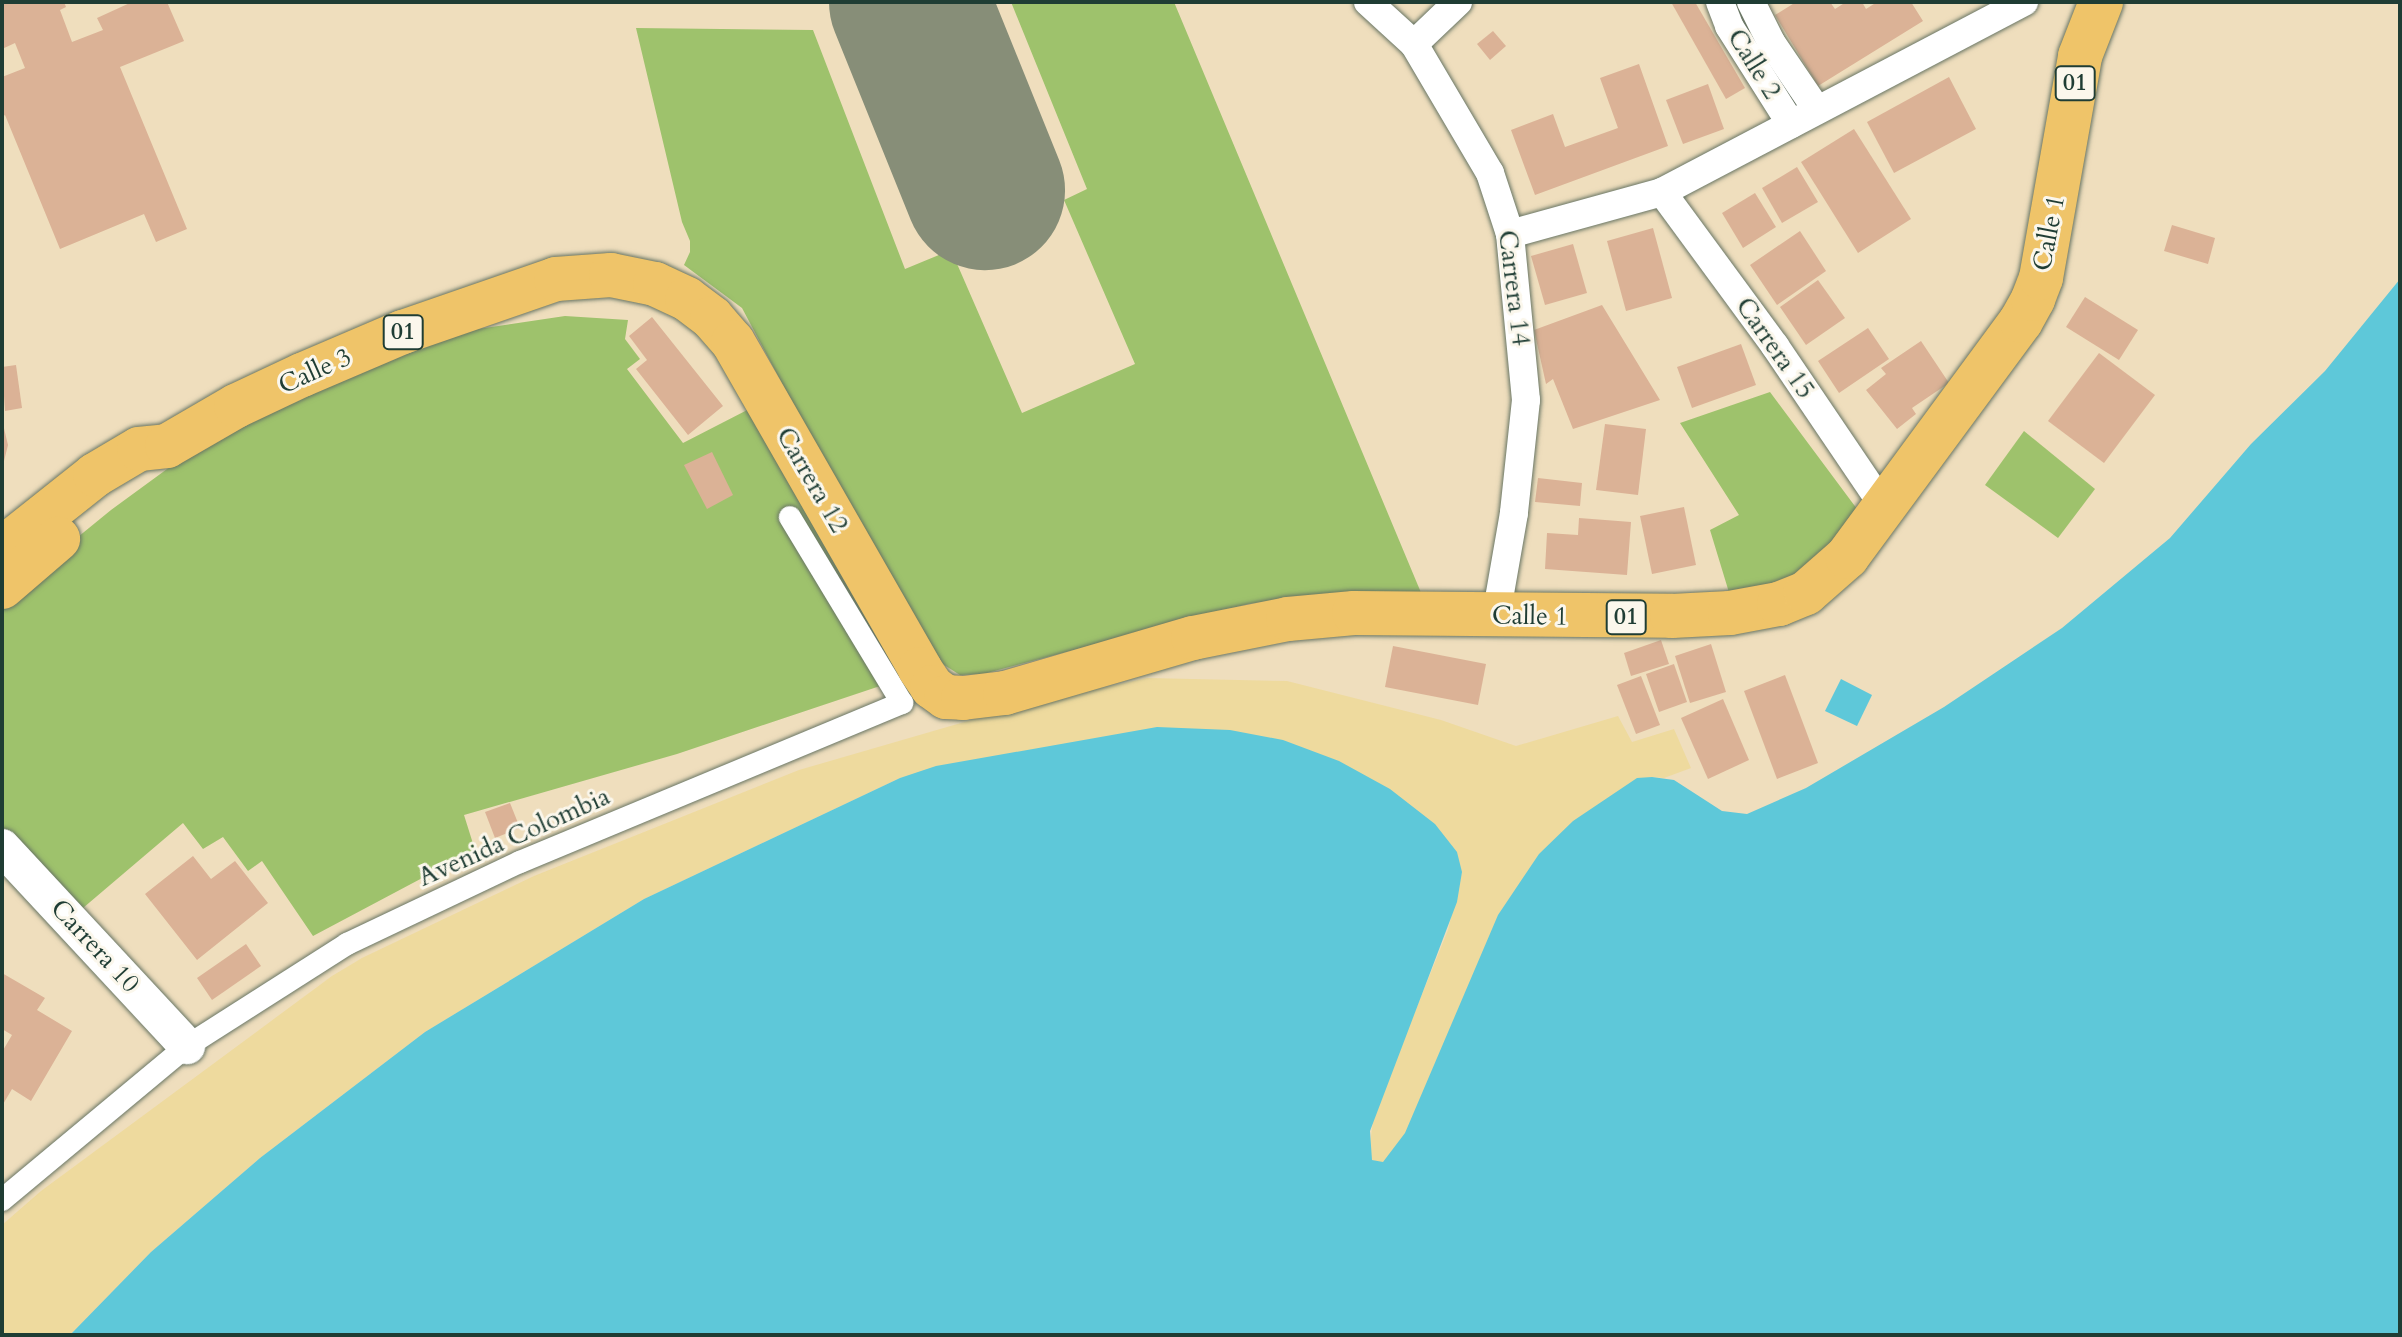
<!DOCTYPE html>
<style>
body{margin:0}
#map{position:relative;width:2402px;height:1337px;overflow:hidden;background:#efdebd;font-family:Cardo,serif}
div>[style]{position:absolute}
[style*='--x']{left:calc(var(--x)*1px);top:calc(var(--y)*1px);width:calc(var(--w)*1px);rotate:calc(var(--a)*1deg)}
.green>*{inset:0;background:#9ec26c}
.sand>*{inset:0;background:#eeda9e}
.water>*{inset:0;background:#5ec8d9}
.runway>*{height:160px;margin:-80px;padding:0 80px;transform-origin:80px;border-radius:80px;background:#878e78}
.building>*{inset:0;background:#dbb296}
.roads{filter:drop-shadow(0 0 2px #687564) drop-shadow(0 0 2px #687564)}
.pedestrian>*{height:22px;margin:-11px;padding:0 11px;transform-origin:11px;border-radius:11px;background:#fff}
.minor>*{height:28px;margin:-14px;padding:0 14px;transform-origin:14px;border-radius:14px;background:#fff}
.tertiary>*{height:36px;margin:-18px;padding:0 18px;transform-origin:18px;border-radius:18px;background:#fff}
.trunk>*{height:44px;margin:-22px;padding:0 22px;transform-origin:22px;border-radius:22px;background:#efc469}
span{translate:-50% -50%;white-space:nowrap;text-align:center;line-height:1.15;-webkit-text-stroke:6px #fbf7ec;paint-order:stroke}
.shield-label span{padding:2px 6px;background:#fbf7ec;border:2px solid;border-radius:6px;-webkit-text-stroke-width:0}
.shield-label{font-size:24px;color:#1f3d34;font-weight:700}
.street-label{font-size:26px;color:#1f3d34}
.frame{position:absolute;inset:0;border:4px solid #1f3d34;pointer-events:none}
</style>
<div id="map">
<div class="green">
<i style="clip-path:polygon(1011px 2px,1174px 2px,1422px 595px,1290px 598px,1248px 604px,983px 674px,960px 675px,941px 663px,844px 500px,742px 308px,684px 265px,690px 252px,690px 241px,682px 222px,636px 28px,813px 30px,905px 269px,951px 250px,1022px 413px,1135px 364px,1064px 200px,1087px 189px)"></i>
<i style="clip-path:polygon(565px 316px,628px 320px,625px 339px,640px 359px,627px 369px,683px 443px,755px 406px,904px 678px,677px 754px,464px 815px,475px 850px,313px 936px,262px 861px,248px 871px,223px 837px,203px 849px,183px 823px,83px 908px,2px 826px,2px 599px,111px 510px,204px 442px,309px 388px,471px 330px)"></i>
<i style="clip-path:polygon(1770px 392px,1863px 517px,1801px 579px,1731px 599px,1710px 530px,1739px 515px,1680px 423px)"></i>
<i style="clip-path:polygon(2024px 431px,2095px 489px,2058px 538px,1985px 485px)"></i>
</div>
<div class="sand">
<i style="clip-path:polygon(1147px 678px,1287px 681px,1441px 720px,1516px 746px,1618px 716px,1632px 742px,1674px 729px,1691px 768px,1664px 778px,1652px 777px,1393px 1153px,1383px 1163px,1372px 1160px,1369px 1152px,1374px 1113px,1448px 930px,1462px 872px,978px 759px,900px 778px,644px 899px,425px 1032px,260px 1158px,151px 1252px,70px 1335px,2px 1335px,2px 1225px,41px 1191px,332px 976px,362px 958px,534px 876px,799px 770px,1016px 707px)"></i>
</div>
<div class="water">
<i style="clip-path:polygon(2400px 279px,2400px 1335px,70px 1335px,151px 1252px,260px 1158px,425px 1032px,644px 899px,900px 778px,936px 766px,1157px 727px,1230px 730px,1283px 740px,1339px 761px,1390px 789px,1435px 824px,1457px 852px,1462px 872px,1457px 902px,1370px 1131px,1372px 1160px,1383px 1162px,1405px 1133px,1498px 915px,1539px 854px,1573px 821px,1637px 778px,1652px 777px,1674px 780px,1722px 811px,1747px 814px,1806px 788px,1944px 707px,2062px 628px,2170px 538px,2251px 444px,2325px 371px)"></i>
<i style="clip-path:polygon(1841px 679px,1872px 695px,1857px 726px,1825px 711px)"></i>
</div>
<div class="runway">
<i style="--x:909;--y:2;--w:203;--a:68"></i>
</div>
<div class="building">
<i style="clip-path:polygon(2px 2px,64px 2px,66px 7px,60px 10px,72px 42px,103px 30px,97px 18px,132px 2px,167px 2px,184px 41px,120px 67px,187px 229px,156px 242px,144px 214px,60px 249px,5px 115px,2px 117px,2px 77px,25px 68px,15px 43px,2px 49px)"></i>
<i style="clip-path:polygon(1671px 2px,1695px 2px,1745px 88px,1726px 99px)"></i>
<i style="clip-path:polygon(1796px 2px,1830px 2px,1835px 9px,1846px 2px,1862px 2px,1866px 9px,1877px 2px,1911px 2px,1923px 21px,1818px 86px,1775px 15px)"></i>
<i style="clip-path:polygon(1493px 31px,1506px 46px,1490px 60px,1477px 44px)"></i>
<i style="clip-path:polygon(1639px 64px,1668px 146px,1535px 195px,1511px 130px,1553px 114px,1565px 147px,1618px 128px,1600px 78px)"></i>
<i style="clip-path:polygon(1949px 77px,1976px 129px,1894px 173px,1867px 122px)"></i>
<i style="clip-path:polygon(1708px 84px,1724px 129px,1683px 144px,1666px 100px)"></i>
<i style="clip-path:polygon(1854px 129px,1911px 219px,1858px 253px,1801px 162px)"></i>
<i style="clip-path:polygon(1797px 167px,1818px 202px,1782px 223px,1762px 188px)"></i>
<i style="clip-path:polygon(1755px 193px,1776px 227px,1743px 248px,1722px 213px)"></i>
<i style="clip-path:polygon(2172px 225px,2215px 238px,2208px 264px,2164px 251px)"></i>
<i style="clip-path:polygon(1653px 228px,1672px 298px,1626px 311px,1607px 241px)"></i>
<i style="clip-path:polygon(1800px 231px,1826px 271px,1777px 305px,1750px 265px)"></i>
<i style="clip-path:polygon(1573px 244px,1587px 293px,1545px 305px,1531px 256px)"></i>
<i style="clip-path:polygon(1818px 280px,1845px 318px,1806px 345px,1780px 307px)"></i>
<i style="clip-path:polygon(2085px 297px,2138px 330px,2119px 360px,2066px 327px)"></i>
<i style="clip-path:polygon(1602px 305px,1660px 400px,1573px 429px,1553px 379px,1546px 384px,1534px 330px)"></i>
<i style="clip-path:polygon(652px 317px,723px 406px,688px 435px,636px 369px,647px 360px,629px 336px)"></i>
<i style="clip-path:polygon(1868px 328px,1889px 359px,1839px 393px,1818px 361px)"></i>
<i style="clip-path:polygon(1921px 341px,1949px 383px,1912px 408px,1916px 414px,1897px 429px,1866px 390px,1886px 374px,1881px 368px)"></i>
<i style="clip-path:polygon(1741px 344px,1756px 385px,1692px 408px,1677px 367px)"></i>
<i style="clip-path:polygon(2099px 353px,2155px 395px,2104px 463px,2048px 421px)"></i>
<i style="clip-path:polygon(16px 365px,22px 408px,5px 411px,2px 367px)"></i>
<i style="clip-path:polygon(2px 420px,8px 445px,2px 469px)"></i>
<i style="clip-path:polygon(1605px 424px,1646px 429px,1638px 495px,1596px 490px)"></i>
<i style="clip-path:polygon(712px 452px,733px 495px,707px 509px,684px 465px)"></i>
<i style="clip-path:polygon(1538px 478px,1582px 483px,1580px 506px,1535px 502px)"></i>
<i style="clip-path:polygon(1684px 507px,1696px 565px,1652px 574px,1640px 516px)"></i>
<i style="clip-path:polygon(1579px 518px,1631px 522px,1627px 575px,1545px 569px,1547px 533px,1578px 535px)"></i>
<i style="clip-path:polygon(1661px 640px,1669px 664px,1631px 676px,1624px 653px)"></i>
<i style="clip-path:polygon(1711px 644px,1726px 692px,1690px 703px,1675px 656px)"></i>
<i style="clip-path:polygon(1393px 646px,1486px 664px,1478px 705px,1385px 687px)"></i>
<i style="clip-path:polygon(1674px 664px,1687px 702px,1659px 712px,1646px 674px)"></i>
<i style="clip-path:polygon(1785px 675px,1818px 763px,1777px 779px,1744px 691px)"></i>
<i style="clip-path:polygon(1641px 676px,1660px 725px,1636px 734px,1617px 685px)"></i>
<i style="clip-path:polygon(1723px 699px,1749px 760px,1708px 779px,1681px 718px)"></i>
<i style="clip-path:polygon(510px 803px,520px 828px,495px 838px,485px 812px)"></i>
<i style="clip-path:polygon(193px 856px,211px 879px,235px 861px,268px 903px,197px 960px,145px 894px)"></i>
<i style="clip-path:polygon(246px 944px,261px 966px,212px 1000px,197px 978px)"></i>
<i style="clip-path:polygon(2px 973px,45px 998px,37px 1010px,72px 1031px,31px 1101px,12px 1089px,2px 1106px,2px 1052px,12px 1035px,2px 1029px)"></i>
</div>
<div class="roads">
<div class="pedestrian">
<i style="--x:2;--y:1200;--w:241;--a:-39.8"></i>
<i style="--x:187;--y:1046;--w:190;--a:-32.5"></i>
<i style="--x:347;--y:944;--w:191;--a:-25.4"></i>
<i style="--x:520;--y:862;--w:414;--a:-22.6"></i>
<i style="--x:902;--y:703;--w:217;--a:-121.1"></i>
</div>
<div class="minor">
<i style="--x:1368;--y:2;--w:62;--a:42.4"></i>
<i style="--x:1414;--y:44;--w:150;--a:59.5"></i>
<i style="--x:1490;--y:173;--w:64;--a:71.8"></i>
<i style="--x:1510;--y:234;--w:167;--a:84.5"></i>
<i style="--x:1526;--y:400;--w:114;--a:96.1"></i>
<i style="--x:1514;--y:513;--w:105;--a:99.9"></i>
<i style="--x:1720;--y:2;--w:26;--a:69"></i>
<i style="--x:1729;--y:26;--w:116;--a:57.7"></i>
<i style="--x:1751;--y:2;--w:45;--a:63.4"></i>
<i style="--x:1771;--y:42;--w:82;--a:55.9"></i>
<i style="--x:1414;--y:44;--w:61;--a:-43.7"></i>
<i style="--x:1662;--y:192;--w:191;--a:53.7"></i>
<i style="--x:1775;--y:346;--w:194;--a:55.9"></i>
<i style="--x:1510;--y:234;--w:158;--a:-15.4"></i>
<i style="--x:1662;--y:192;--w:409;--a:-27.7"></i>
</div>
<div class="tertiary">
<i style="--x:2;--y:847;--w:272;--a:47.1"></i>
</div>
<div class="trunk">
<i style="--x:2;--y:549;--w:119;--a:-38.5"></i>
<i style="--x:95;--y:475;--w:51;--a:-30.6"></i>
<i style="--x:139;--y:449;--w:28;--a:-6"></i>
<i style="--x:167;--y:446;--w:80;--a:-30.1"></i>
<i style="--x:236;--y:406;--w:73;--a:-25.2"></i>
<i style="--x:302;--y:375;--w:110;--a:-23.1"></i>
<i style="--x:403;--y:332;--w:162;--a:-19.1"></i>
<i style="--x:556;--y:279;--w:55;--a:-4.2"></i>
<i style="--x:611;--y:275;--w:45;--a:11.6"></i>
<i style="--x:655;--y:284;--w:35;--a:25"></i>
<i style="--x:687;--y:299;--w:31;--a:37"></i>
<i style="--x:712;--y:318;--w:32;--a:49"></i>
<i style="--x:733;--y:342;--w:377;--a:60.2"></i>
<i style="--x:920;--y:669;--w:22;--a:56"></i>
<i style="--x:932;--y:687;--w:17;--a:36"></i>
<i style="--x:946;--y:697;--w:17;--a:3"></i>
<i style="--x:963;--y:698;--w:42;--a:-6.8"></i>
<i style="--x:1005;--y:693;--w:196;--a:-16.3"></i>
<i style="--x:1193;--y:638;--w:97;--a:-11.3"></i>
<i style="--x:1288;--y:619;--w:66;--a:-5.2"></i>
<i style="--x:1354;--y:613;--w:318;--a:0.5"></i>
<i style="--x:1672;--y:616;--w:58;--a:-3"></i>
<i style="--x:1730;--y:613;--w:50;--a:-10.4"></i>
<i style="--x:1779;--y:604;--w:29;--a:-22"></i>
<i style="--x:1806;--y:593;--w:55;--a:-41.3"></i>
<i style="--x:1847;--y:557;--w:293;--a:-53.6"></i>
<i style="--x:2021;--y:321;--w:25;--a:-61"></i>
<i style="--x:2033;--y:299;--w:22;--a:-69"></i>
<i style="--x:2041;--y:278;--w:225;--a:-80"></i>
<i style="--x:2080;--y:56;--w:58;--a:-68.7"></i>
<i style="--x:2;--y:587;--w:74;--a:-40.6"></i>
</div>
</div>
<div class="shield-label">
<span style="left:2075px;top:83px">01</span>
<span style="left:403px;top:332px">01</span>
<span style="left:1626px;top:617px">01</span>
</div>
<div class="street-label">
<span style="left:1754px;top:64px;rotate:58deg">Calle 2</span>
<span style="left:2049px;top:233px;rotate:-79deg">Calle 1</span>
<span style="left:1514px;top:288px;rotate:83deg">Carrera 14</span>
<span style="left:1775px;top:348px;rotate:55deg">Carrera 15</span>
<span style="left:315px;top:371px;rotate:-24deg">Calle 3</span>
<span style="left:812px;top:480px;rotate:60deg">Carrera 12</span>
<span style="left:1530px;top:616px;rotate:1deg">Calle 1</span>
<span style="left:514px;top:837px;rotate:-24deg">Avenida Colombia</span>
<span style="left:95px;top:946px;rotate:47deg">Carrera 10</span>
</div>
<div class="frame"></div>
</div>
